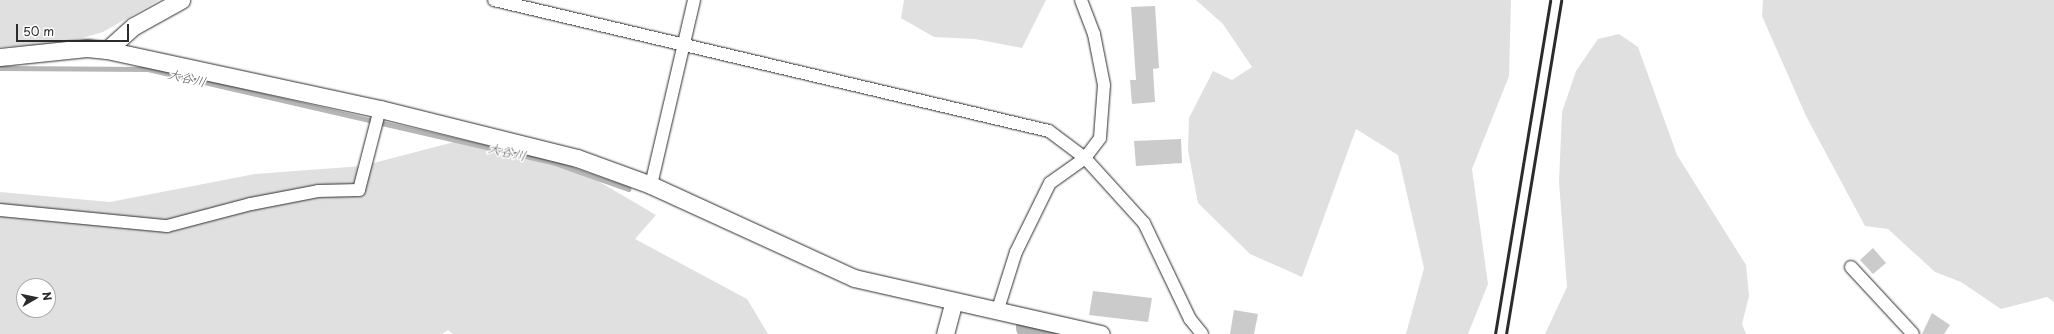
<!DOCTYPE html>
<meta charset="utf-8">
<style>
body{margin:0}
#map{position:relative;width:2054px;height:334px;overflow:hidden;background:#fff;font-family:"Playpen Sans","Klee One",sans-serif}
div>[style]{position:absolute}
[style*='--x']{left:calc(var(--x)*1px);top:calc(var(--y)*1px);width:calc(var(--w)*1px);rotate:calc(var(--a)*1deg)}
.green>*{inset:0;background:#e0e0e0}
.stream>*{height:4.5px;margin:-2.25px;padding:0 2.25px;transform-origin:2.25px;border-radius:2.25px;background:#b6b6b6}
.river>*{height:27px;margin:-13.5px;padding:0 13.5px;transform-origin:13.5px;border-radius:13.5px;background:#b6b6b6}
.building>*{inset:0;background:#cbcbcb}
.roads{filter:drop-shadow(0 0 1px #2b2b2b) drop-shadow(0 0 1px #2b2b2b)}
.street>*{height:12px;margin:-6px;padding:0 6px;transform-origin:6px;border-radius:6px;background:#fff}
.secondary>*{height:17px;margin:-8.5px;padding:0 8.5px;transform-origin:8.5px;border-radius:8.5px;background:#fff}
.rail>*{height:3px;margin:-1.5px;padding:0 1.5px;transform-origin:1.5px;border-radius:1.5px;background:#2b2b2b}
span{translate:-50% -50%;white-space:nowrap;text-align:center;line-height:1.15;-webkit-text-stroke:3px #fff;paint-order:stroke}
.water-label{font-size:13px;color:#5c5c5c;font-style:italic}
.north{position:absolute;left:16px;top:278px;width:40px;height:40px;box-sizing:border-box;background:#fff;border:1px solid #aaa;border-radius:50%;rotate:81deg;font-size:11px;font-weight:700;line-height:16px;text-align:center;color:#2b2b2b}
.north::after{content:'';display:block;margin:auto;width:14px;height:18px;background:#2b2b2b;clip-path:polygon(50% 0,100% 100%,50% 72%,0 100%)}
.scale{position:absolute;left:16px;top:24px;width:113px;height:18px;box-sizing:border-box;border:2px solid #2b2b2b;border-top:0;padding-left:5px;font-size:12px;line-height:14px;white-space:nowrap;color:#2b2b2b;-webkit-text-stroke:3px #fff;paint-order:stroke}
</style>
<div id="map">
<div class="green">
<i style="clip-path:polygon(0 0,159px 0,103px 32px,65px 43px,0 47px)"></i>
<i style="clip-path:polygon(904px 0,1046px 0,1022px 48px,975px 39px,934px 37px,901px 18px)"></i>
<i style="clip-path:polygon(1196px 0,1511px 0,1509px 76px,1472px 169px,1488px 284px,1468px 334px,1406px 334px,1424px 268px,1398px 155px,1356px 129px,1302px 277px,1250px 254px,1198px 203px,1188px 150px,1189px 118px,1213px 71px,1232px 80px,1252px 67px,1223px 24px)"></i>
<i style="clip-path:polygon(1763px 0,2054px 0,2054px 302px,2047px 297px,2001px 309px,1961px 282px,1935px 272px,1888px 229px,1865px 226px,1806px 116px,1762px 16px)"></i>
<i style="clip-path:polygon(1619px 34px,1638px 47px,1677px 155px,1746px 265px,1749px 296px,1742px 324px,1746px 334px,1545px 334px,1567px 287px,1559px 182px,1562px 112px,1576px 71px,1598px 39px)"></i>
<i style="clip-path:polygon(evenodd,458px 141px,569px 164px,656px 215px,635px 239px,747px 299px,768px 334px,453px 334px,448px 330px,442px 334px,0 334px,0 192px,110px 202px,255px 174px,362px 166px,458px 141px,24px 286px,48px 286px,48px 310px,24px 310px,24px 286px)"></i>
</div>
<div class="stream">
<i style="--x:0;--y:68;--w:148;--a:0.4"></i>
<i style="--x:148;--y:69;--w:227;--a:13"></i>
<i style="--x:382;--y:123;--w:178;--a:13"></i>
<i style="--x:555;--y:163;--w:78;--a:19.4"></i>
</div>
<div class="river">
<i style="--x:1029;--y:327;--w:32;--a:13"></i>
</div>
<div class="building">
<i style="clip-path:polygon(1155px 6px,1159px 68px,1153px 69px,1155px 102px,1132px 104px,1130px 80px,1136px 80px,1131px 7px)"></i>
<i style="clip-path:polygon(1181px 139px,1182px 163px,1136px 166px,1134px 141px)"></i>
<i style="clip-path:polygon(1873px 248px,1886px 263px,1873px 274px,1860px 260px)"></i>
<i style="clip-path:polygon(1093px 291px,1152px 298px,1148px 322px,1089px 315px)"></i>
<i style="clip-path:polygon(1234px 310px,1258px 314px,1254px 334px,1230px 334px)"></i>
<i style="clip-path:polygon(1932px 313px,1950px 325px,1944px 334px,1922px 334px)"></i>
</div>
<div class="roads">
<div class="street">
<i style="--x:494;--y:0;--w:570;--a:13.28"></i>
<i style="--x:1049;--y:131;--w:45;--a:36.9"></i>
<i style="--x:1085;--y:158;--w:88;--a:47.8"></i>
<i style="--x:1144;--y:223;--w:106;--a:64.4"></i>
<i style="--x:1190;--y:319;--w:19;--a:51"></i>
<i style="--x:651;--y:185;--w:190;--a:-76.9"></i>
<i style="--x:0;--y:210;--w:168;--a:5.5"></i>
<i style="--x:167;--y:226;--w:87;--a:-14.7"></i>
<i style="--x:251;--y:204;--w:68;--a:-11"></i>
<i style="--x:318;--y:191;--w:41;--a:-1.4"></i>
<i style="--x:359;--y:190;--w:84;--a:-75.5"></i>
<i style="--x:1851;--y:267;--w:91;--a:47.2"></i>
<i style="--x:998;--y:309;--w:60;--a:-72.5"></i>
<i style="--x:1016;--y:252;--w:77;--a:-63.8"></i>
<i style="--x:1050;--y:183;--w:43;--a:-35.5"></i>
<i style="--x:1085;--y:158;--w:25;--a:-53"></i>
<i style="--x:1100;--y:138;--w:53;--a:-85.7"></i>
<i style="--x:1104;--y:85;--w:52;--a:-101.1"></i>
<i style="--x:1094;--y:34;--w:36;--a:-111"></i>
</div>
<div class="secondary">
<i style="--x:107;--y:50;--w:36;--a:-42"></i>
<i style="--x:134;--y:26;--w:54;--a:-29"></i>
<i style="--x:0;--y:57;--w:87;--a:-5.9"></i>
<i style="--x:87;--y:48;--w:20;--a:6"></i>
<i style="--x:107;--y:50;--w:279;--a:12.2"></i>
<i style="--x:380;--y:109;--w:203;--a:14"></i>
<i style="--x:577;--y:158;--w:79;--a:20"></i>
<i style="--x:651;--y:185;--w:223;--a:24.6"></i>
<i style="--x:854;--y:278;--w:253;--a:12.8"></i>
<i style="--x:945;--y:334;--w:34;--a:-75"></i>
</div>
</div>
<div class="rail">
<i style="--x:1495;--y:334;--w:338;--a:-80.6"></i>
<i style="--x:1506;--y:334;--w:338;--a:-80.6"></i>
</div>
<div class="water-label">
<span style="left:187px;top:78px;rotate:13deg">大谷川</span>
<span style="left:507px;top:152px;rotate:13deg">大谷川</span>
</div>
<div class="north">N</div>
<div class="scale">50 m</div>
</div>
